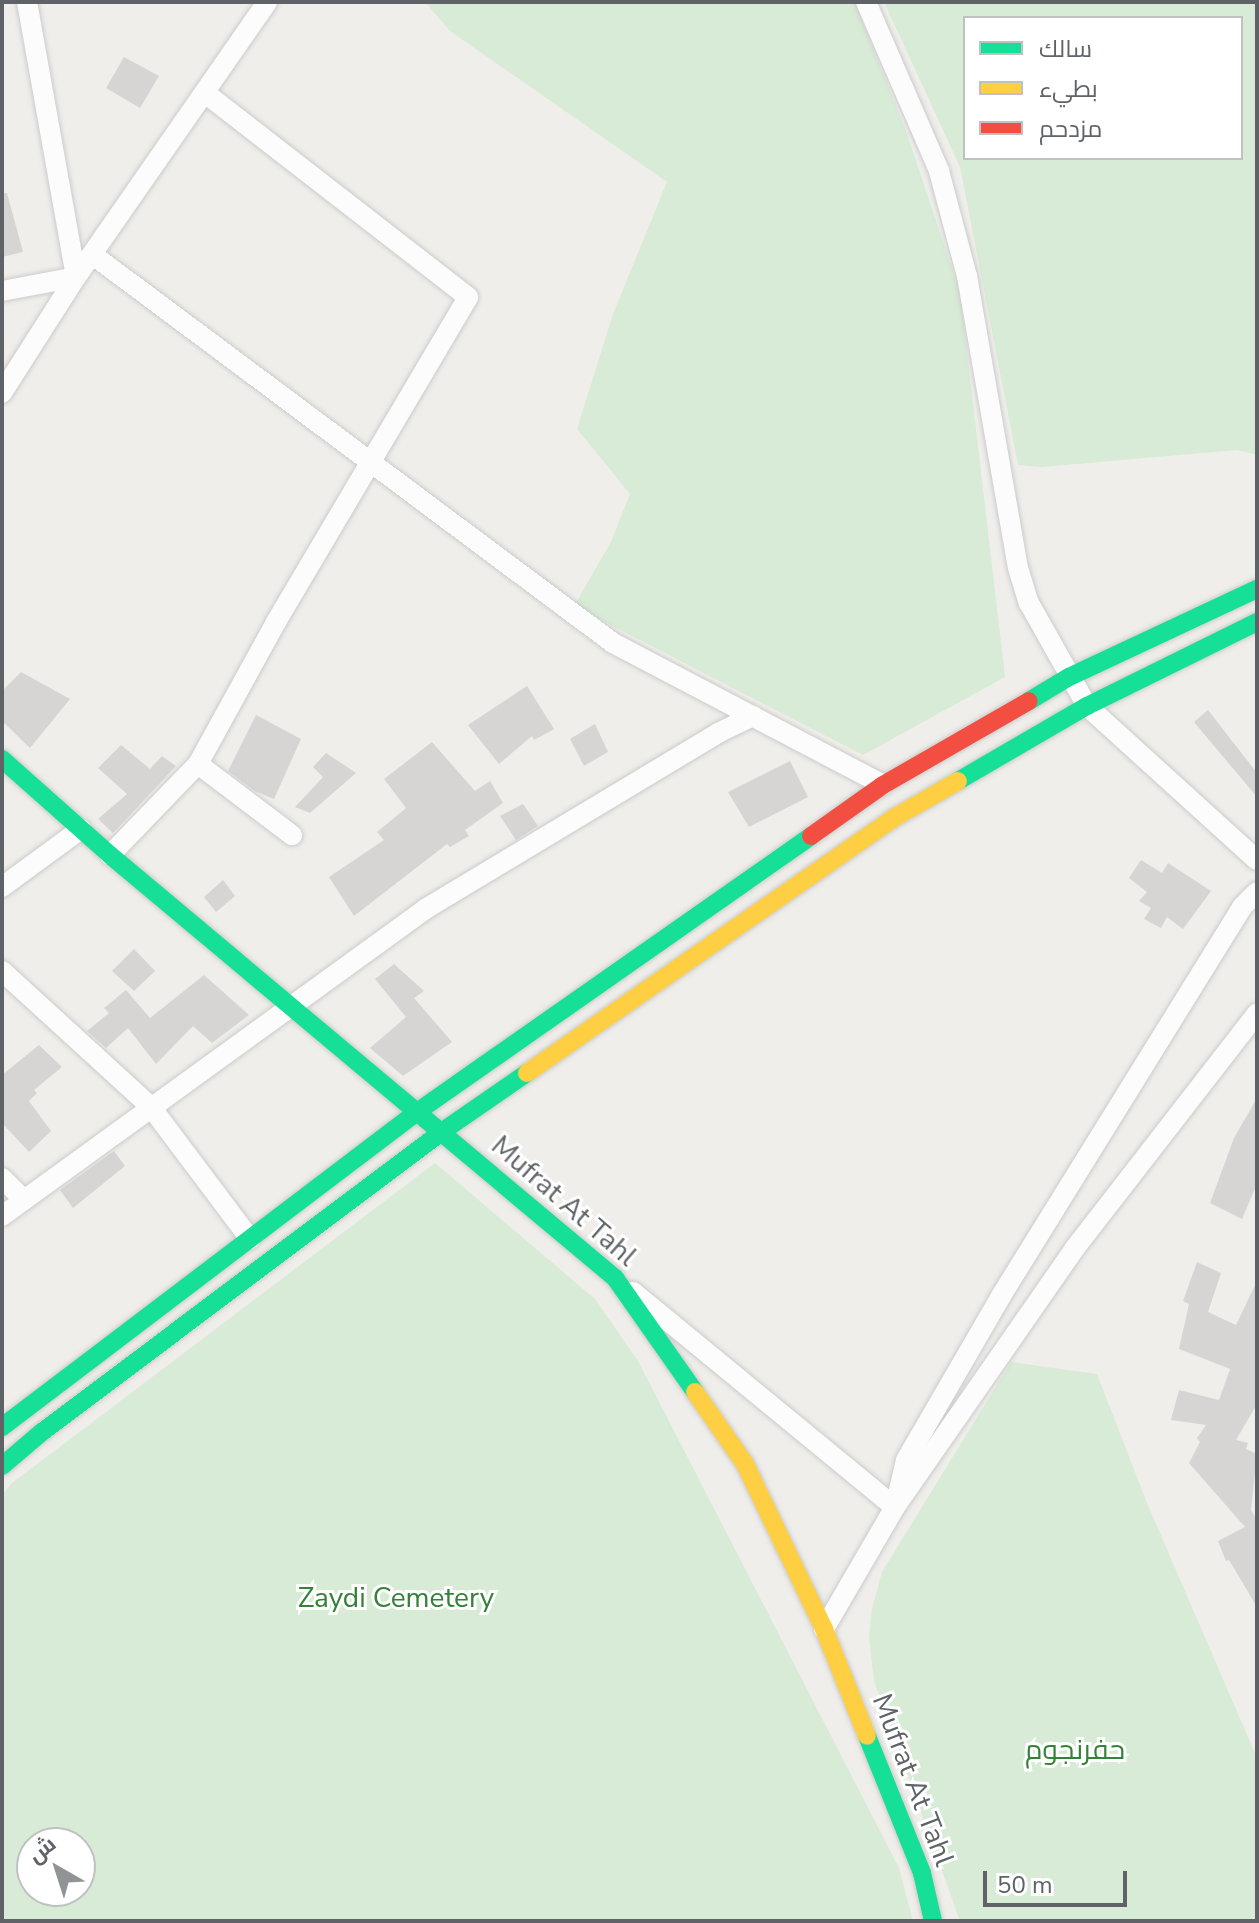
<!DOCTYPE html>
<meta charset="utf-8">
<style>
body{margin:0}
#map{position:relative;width:1259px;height:1923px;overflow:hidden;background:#efeeea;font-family:"Nunito Sans",Cairo,sans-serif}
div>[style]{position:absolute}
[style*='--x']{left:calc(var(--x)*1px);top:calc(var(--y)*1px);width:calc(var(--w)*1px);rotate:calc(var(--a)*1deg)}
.green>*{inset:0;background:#d8ebd6}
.building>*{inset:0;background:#d6d5d3}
.roads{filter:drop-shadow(0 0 2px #cbcccc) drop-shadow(0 0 2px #cbcccc)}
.street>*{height:20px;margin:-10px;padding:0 10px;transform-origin:10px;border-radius:10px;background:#fdfcfc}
.fast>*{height:18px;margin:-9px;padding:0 9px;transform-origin:9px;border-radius:9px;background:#16e098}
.slow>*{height:18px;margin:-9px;padding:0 9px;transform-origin:9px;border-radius:9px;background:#ffcf43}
.jam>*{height:18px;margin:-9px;padding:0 9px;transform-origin:9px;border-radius:9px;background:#f24e42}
span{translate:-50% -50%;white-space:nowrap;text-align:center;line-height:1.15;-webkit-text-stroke:6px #fff;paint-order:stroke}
.street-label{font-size:28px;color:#5f6368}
.park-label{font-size:28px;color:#348238}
.frame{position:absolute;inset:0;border:4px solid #5f6368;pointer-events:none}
.legend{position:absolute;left:963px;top:16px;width:280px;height:144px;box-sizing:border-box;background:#fff;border:2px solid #bfc1c3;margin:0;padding:10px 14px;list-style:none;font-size:24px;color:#5f6368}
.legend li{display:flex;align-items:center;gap:16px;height:40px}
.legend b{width:40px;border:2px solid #bfc1c3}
.north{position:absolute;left:16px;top:1827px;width:80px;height:80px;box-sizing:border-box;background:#fff;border:2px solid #bfc1c3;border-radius:50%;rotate:321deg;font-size:22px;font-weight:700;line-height:32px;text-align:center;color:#5f6368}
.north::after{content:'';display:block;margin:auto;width:28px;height:36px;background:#919496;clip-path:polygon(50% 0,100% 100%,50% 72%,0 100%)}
.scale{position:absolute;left:983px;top:1871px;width:144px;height:36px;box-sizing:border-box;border:4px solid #5f6368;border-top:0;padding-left:10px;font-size:24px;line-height:28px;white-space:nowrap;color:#5f6368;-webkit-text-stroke:6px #fff;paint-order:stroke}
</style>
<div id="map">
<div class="green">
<i style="clip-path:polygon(425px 2px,855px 2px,906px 131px,960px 292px,1005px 677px,863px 755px,574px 606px,611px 542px,630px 494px,577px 429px,613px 314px,667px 182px,450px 31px)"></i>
<i style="clip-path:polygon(evenodd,884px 2px,1257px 2px,1257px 455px,1237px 450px,1042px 467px,1018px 465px,960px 167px,884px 2px,965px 18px,1241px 18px,1241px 158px,965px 158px,965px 18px)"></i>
<i style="clip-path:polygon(evenodd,435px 1163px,595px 1299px,638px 1361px,899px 1868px,913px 1921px,2px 1921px,2px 1495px,12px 1483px,435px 1163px,32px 1843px,80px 1843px,80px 1891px,32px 1891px,32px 1843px)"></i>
<i style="clip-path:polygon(1011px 1362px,1097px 1374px,1147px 1503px,1257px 1758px,1257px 1921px,960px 1921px,874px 1681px,869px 1638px,872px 1609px,882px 1572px)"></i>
</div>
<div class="building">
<i style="clip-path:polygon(124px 57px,159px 76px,140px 108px,106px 88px)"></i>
<i style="clip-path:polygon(2px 193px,7px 193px,23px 252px,2px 257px)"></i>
<i style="clip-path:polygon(21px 672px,70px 699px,30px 748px,2px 721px,2px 691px)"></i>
<i style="clip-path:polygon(527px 686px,554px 729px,534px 740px,532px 736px,499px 764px,468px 725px)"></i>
<i style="clip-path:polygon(1208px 710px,1257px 773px,1257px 797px,1194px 722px)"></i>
<i style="clip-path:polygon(256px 715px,301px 739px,274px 799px,255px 791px,228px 771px)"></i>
<i style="clip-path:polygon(595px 724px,608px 752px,584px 766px,570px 739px)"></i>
<i style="clip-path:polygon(432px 742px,475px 791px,490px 781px,503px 803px,465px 830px,469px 836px,450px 847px,447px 844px,354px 916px,329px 877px,384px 840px,377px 832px,406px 808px,384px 779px)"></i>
<i style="clip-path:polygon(121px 745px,150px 769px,162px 756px,176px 766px,113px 833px,98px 819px,127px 794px,98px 768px)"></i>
<i style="clip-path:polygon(326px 753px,356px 773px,310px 813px,295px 807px,323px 777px,313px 767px)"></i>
<i style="clip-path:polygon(790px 761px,808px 797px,749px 827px,728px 792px)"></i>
<i style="clip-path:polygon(523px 804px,538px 826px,516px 840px,500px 816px)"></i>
<i style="clip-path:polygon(1141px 860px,1162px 873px,1168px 863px,1211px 891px,1183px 929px,1167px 917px,1161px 928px,1144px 919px,1151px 908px,1139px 901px,1147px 892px,1129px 878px)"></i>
<i style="clip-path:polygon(223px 880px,235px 896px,216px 912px,204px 897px)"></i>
<i style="clip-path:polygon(134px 949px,155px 971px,134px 991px,112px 971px)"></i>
<i style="clip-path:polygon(394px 964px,424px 991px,414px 998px,452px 1042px,403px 1076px,370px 1048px,406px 1017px,375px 979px)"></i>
<i style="clip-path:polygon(204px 975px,249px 1015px,212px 1043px,193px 1026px,156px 1064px,128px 1028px,106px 1048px,87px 1031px,109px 1013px,104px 1008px,126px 990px,150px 1018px)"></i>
<i style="clip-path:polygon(39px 1045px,62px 1067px,34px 1090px,37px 1093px,29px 1101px,51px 1131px,29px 1152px,2px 1123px,2px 1075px)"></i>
<i style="clip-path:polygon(1257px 1098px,1257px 1184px,1242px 1219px,1210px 1203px,1234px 1138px)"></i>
<i style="clip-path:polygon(114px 1151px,125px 1166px,73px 1208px,60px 1190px)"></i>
<i style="clip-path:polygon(1197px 1262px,1221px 1273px,1208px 1312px,1236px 1325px,1257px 1281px,1257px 1404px,1236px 1440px,1248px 1443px,1246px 1449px,1257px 1454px,1251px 1510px,1257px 1520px,1257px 1607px,1229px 1560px,1226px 1561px,1218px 1541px,1245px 1527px,1189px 1463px,1200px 1442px,1197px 1438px,1206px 1425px,1171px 1420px,1179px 1390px,1219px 1400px,1230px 1369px,1179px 1349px,1189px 1304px,1183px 1301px)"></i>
</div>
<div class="roads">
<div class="street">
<i style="--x:866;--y:2;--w:184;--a:66.6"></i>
<i style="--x:939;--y:171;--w:109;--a:75.1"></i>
<i style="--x:967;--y:276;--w:296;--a:80.1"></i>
<i style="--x:1018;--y:568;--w:37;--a:73"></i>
<i style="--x:1029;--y:603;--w:118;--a:60.6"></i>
<i style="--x:1087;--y:706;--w:229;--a:42.2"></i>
<i style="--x:93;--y:255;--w:649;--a:36.73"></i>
<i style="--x:613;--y:643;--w:305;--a:27.7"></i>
<i style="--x:2;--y:291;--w:75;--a:-10.7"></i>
<i style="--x:76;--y:277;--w:279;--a:-100.1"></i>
<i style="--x:2;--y:393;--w:138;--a:-57.5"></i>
<i style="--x:76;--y:277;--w:335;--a:-55.2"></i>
<i style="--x:198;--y:764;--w:118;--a:37.1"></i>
<i style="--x:110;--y:855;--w:127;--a:-46"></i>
<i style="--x:198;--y:764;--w:162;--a:-61.2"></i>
<i style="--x:276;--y:622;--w:377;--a:-59.4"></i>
<i style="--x:468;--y:297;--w:333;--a:-142.2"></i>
<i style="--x:2;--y:887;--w:98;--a:-36.3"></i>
<i style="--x:2;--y:971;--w:202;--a:42.4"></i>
<i style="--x:151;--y:1107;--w:165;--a:53.1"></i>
<i style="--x:2;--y:1178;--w:31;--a:45"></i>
<i style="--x:2;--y:1216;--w:525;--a:-35.93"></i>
<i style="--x:427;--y:908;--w:340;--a:-31"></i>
<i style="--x:718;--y:733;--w:39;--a:-26"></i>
<i style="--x:633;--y:1292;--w:339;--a:39.4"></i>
<i style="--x:895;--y:1507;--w:315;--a:-55.2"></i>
<i style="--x:1075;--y:1248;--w:297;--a:-52.2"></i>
<i style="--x:824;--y:1629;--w:141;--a:-59.8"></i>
<i style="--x:895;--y:1507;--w:48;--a:-76.8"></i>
<i style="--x:906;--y:1460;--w:190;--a:-59.9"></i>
<i style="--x:1001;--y:1296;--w:458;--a:-58.2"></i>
<i style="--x:1242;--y:907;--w:21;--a:-45"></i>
</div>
<div class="fast">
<i style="--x:1029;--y:701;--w:47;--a:-31"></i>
<i style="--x:1069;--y:677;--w:208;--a:-25.1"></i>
<i style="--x:2;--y:759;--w:144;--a:41.6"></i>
<i style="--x:110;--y:855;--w:659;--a:39.95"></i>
<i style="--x:615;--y:1278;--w:139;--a:54.9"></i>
<i style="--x:958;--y:781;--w:149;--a:-30.2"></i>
<i style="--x:1087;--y:706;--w:190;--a:-26.3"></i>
<i style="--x:2;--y:1427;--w:521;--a:-37.2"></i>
<i style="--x:417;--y:1112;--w:481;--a:-35"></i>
<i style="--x:2;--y:1466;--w:52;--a:-40.4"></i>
<i style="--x:42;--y:1432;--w:498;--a:-36.9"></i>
<i style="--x:440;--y:1133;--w:106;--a:-34.6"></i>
<i style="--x:867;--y:1736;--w:148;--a:68.1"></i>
<i style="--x:922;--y:1873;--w:49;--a:77.1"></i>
</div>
<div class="slow">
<i style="--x:527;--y:1073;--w:445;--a:-34.8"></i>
<i style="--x:892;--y:819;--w:76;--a:-29.9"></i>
<i style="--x:695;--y:1392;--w:88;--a:55.2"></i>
<i style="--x:745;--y:1464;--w:183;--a:64.4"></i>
<i style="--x:824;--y:1629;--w:115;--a:68.1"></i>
</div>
<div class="jam">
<i style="--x:811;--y:836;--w:88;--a:-35.3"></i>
<i style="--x:883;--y:785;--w:168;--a:-29.9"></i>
</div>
</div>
<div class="street-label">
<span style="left:564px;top:1201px;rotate:41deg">Mufrat At Tahl</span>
<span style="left:913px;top:1780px;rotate:69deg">Mufrat At Tahl</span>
</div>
<div class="park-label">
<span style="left:396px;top:1598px">Zaydi Cemetery</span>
<span style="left:1075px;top:1750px">حفرنجوم</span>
</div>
<div class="frame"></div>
<ul class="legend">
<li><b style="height:10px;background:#16e098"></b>سالك</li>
<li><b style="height:10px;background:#ffcf43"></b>بطيء</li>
<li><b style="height:10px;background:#f24e42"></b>مزدحم</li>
</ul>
<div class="north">ش</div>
<div class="scale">50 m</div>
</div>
